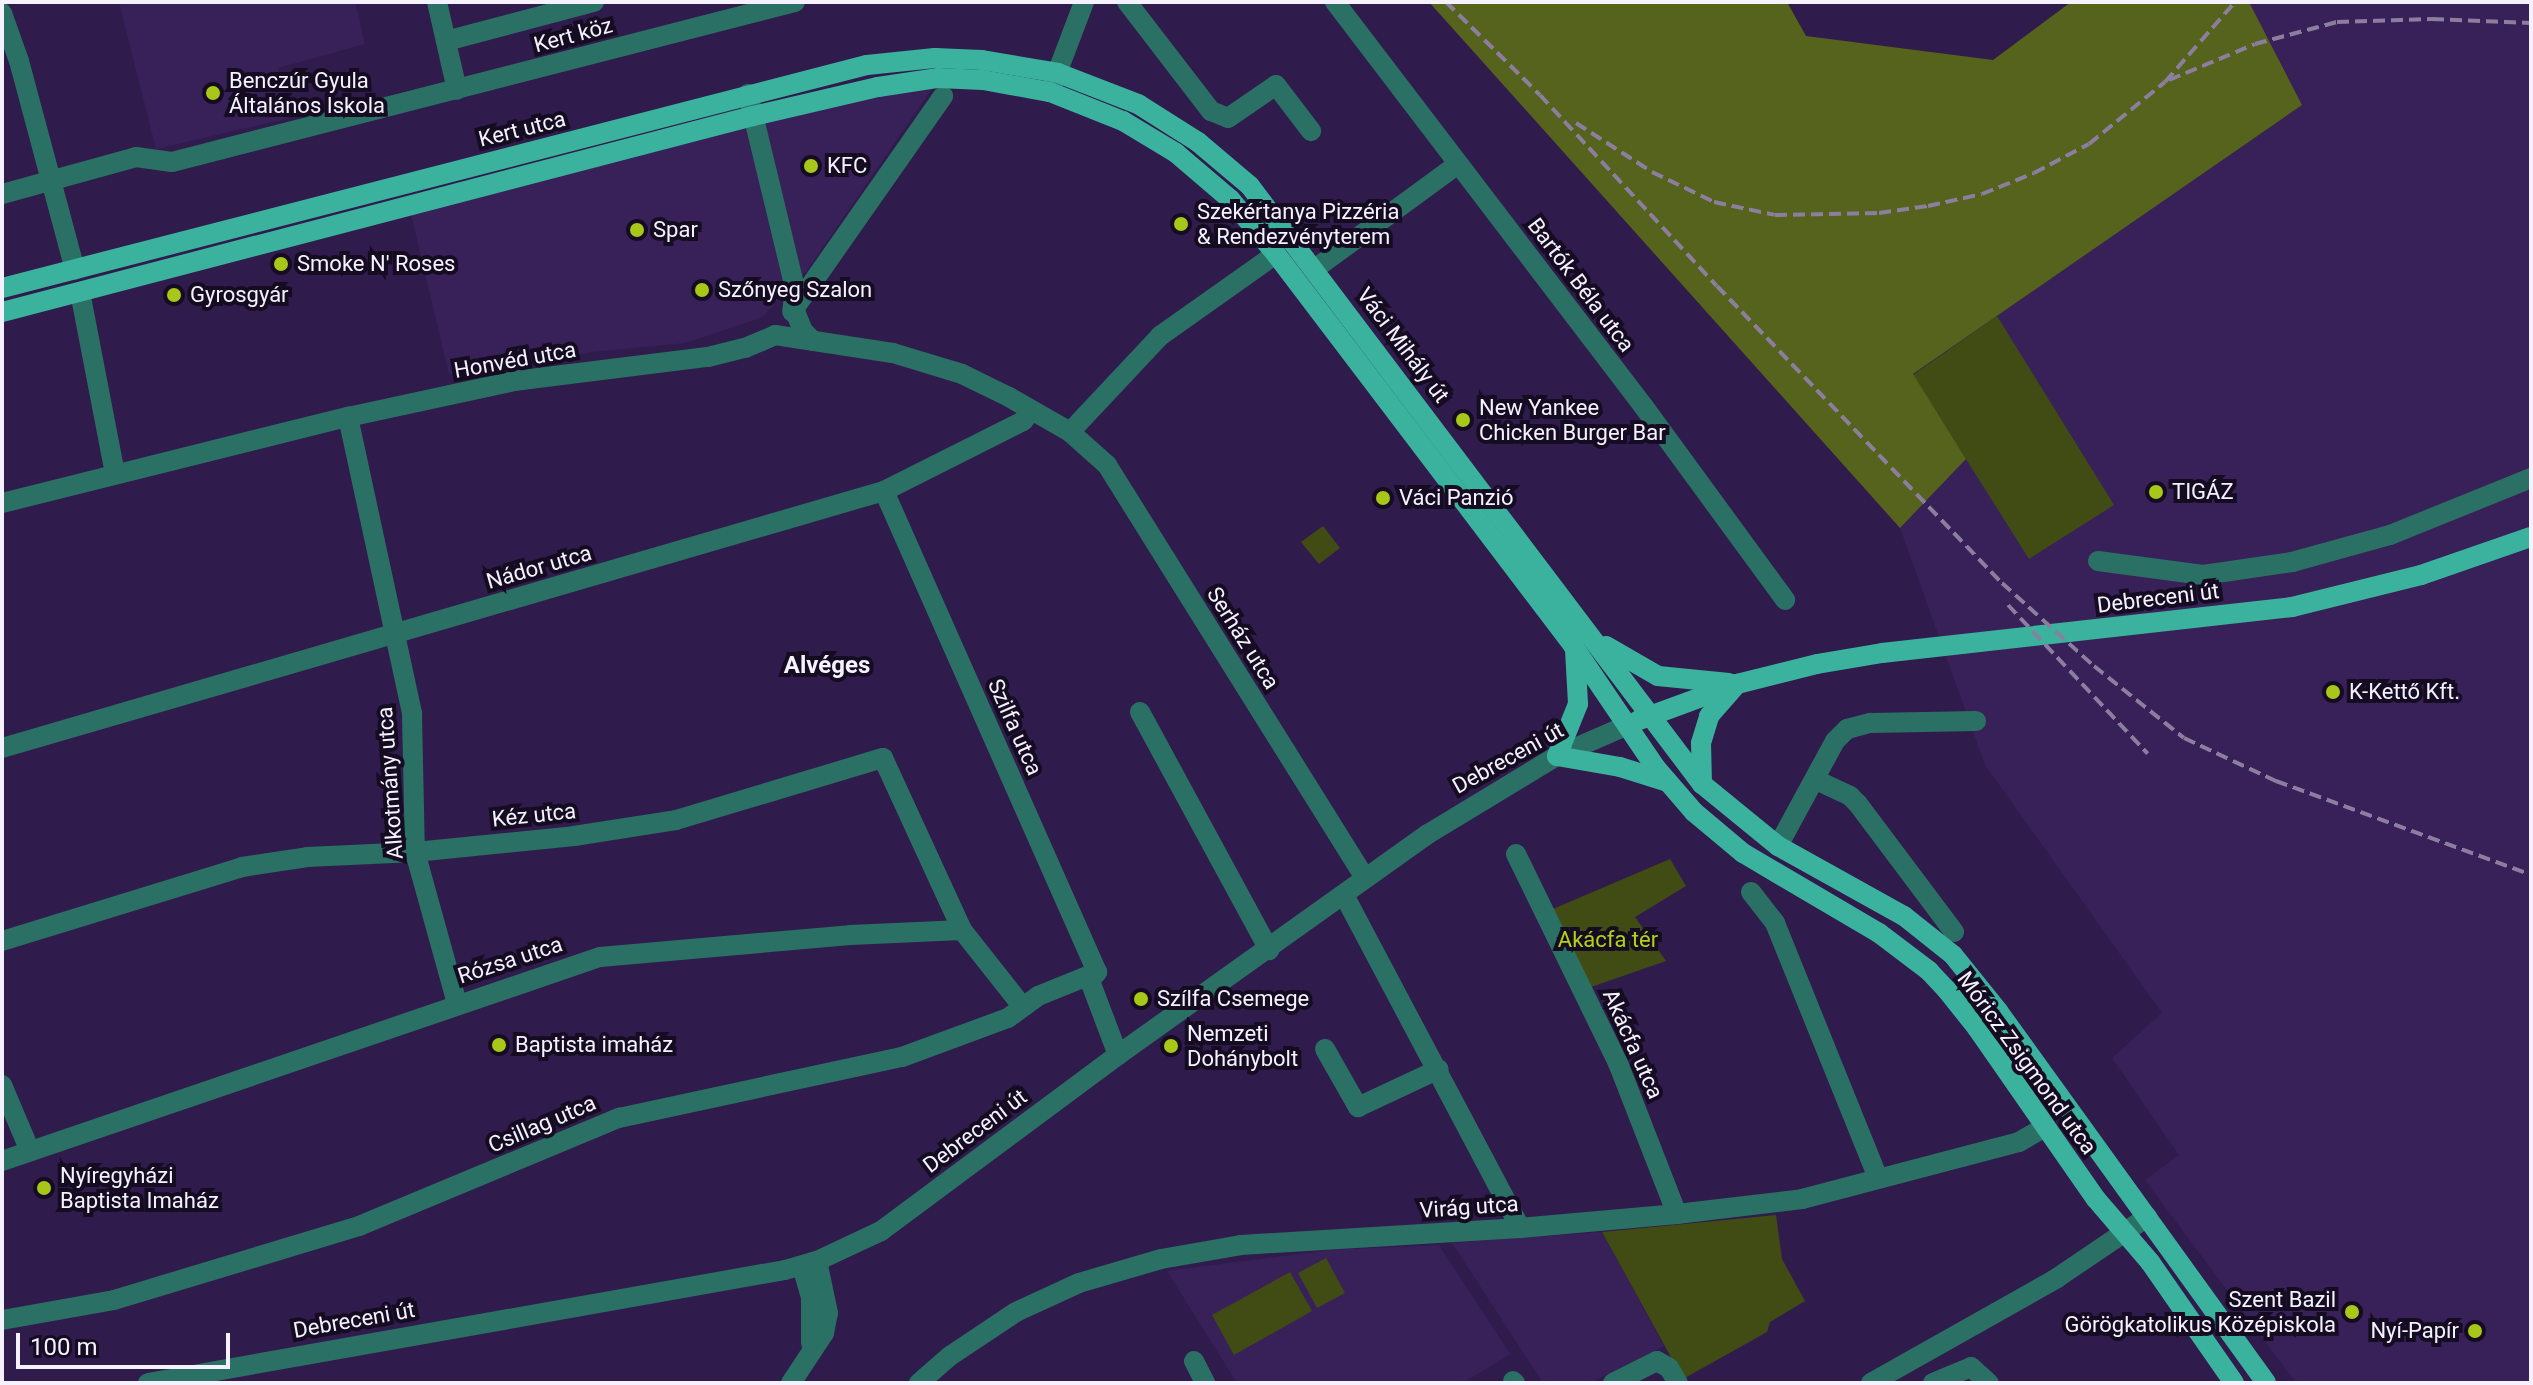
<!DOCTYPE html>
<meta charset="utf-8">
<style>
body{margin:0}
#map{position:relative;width:2533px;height:1385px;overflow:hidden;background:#301b4d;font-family:Roboto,sans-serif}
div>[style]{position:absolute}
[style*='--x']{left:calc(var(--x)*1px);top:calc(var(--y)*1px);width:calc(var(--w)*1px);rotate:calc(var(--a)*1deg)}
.built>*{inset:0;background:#382059}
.green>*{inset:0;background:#414c14}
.forest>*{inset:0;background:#55631c}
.minor>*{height:20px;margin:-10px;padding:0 10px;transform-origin:10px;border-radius:10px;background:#2b7064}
.major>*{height:20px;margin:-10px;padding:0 10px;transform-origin:10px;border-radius:10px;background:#3bb29e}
.rail>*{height:4px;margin-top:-2px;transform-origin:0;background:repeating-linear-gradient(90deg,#8b7e9f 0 12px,transparent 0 18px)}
.dots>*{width:22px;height:22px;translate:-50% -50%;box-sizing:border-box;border:4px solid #150c22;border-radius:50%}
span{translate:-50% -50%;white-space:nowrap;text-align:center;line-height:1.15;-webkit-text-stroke:8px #150c22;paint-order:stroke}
.street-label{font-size:22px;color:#f5f1fe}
.poi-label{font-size:22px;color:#f5f1fe}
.left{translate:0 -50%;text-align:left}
.right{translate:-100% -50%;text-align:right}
.park-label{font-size:22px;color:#b3d215}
.neighbourhood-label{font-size:24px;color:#f5f1fe;font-weight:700}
.frame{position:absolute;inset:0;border:4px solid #f5f1fe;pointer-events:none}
.scale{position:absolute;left:16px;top:1333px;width:214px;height:36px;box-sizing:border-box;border:4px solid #f5f1fe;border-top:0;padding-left:10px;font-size:24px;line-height:28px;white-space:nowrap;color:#f5f1fe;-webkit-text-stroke:6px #150c22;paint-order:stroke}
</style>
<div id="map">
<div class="built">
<i style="clip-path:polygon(119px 2px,355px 2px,365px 44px,278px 68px,289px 118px,156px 149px)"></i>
<i style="clip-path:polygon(2249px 2px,2531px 2px,2531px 1383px,2296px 1383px,2145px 1180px,2179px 1155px,2112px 1058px,2162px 1013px,1985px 765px,1900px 528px,1966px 459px,1913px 374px,2302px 105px)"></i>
<i style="clip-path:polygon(931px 90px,808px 269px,763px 317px,685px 343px,592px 352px,449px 374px,411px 214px,867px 94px)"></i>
<i style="clip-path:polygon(1602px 1232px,1664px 1346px,1590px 1383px,1543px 1383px,1452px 1243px)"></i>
<i style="clip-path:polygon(1439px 1245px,1510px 1354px,1463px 1383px,1237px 1383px,1167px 1271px,1330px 1250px)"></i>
</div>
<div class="green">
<i style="clip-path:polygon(1997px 316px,2114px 505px,2029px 559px,1913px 375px)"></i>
<i style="clip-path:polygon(1323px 526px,1340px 548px,1319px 564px,1301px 542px)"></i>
<i style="clip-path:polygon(1670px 859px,1686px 886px,1635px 917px,1666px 961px,1591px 987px,1553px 909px)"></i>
<i style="clip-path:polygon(1776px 1215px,1782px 1259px,1805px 1301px,1770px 1322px,1767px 1332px,1683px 1379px,1602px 1232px)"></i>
<i style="clip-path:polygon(1326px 1258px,1345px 1293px,1317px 1308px,1298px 1273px)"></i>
<i style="clip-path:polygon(1290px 1272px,1312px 1311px,1234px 1355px,1212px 1315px)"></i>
</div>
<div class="forest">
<i style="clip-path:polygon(1429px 2px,1787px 2px,1806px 36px,1993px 60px,2071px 2px,2249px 2px,2302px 105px,1913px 374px,1966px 459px,1900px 528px)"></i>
</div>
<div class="minor">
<i style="--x:437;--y:2;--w:90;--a:77.2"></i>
<i style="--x:1127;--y:2;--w:138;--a:52.4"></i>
<i style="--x:1211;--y:111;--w:18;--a:22"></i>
<i style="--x:1228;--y:118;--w:58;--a:-34.5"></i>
<i style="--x:1276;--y:85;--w:58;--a:52.7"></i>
<i style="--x:1335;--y:2;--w:509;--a:52.66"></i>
<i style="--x:1644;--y:407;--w:239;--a:53.8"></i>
<i style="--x:2;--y:13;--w:51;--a:70.5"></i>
<i style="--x:19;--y:61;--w:216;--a:75"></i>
<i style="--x:446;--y:41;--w:153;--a:-14.8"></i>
<i style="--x:1051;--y:89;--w:93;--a:-69.2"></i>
<i style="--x:748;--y:94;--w:201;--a:76.4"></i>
<i style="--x:795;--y:289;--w:23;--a:97"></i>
<i style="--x:2;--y:194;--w:139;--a:-15.4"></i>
<i style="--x:136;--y:157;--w:36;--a:8"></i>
<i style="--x:172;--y:162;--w:643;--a:-14.4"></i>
<i style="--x:1316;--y:268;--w:176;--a:-36.2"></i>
<i style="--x:80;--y:292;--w:185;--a:79.1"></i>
<i style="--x:813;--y:341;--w:14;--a:-135"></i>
<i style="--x:803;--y:331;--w:24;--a:-112"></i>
<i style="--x:794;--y:309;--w:260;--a:-55"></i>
<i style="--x:348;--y:417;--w:304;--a:77.8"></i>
<i style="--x:412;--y:714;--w:138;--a:88.8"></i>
<i style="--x:415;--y:852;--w:157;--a:74.5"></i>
<i style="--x:1070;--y:432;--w:132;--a:-46.8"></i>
<i style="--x:1160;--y:336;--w:142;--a:-35.3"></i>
<i style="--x:884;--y:491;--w:526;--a:66.11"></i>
<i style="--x:1097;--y:972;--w:11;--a:128"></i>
<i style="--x:2;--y:503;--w:357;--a:-14"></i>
<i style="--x:348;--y:417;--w:170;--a:-12.2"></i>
<i style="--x:514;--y:381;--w:195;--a:-7.1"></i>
<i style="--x:708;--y:357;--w:38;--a:-14"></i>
<i style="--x:745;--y:348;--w:33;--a:-23"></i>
<i style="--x:775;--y:335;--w:119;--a:8.7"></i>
<i style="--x:893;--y:353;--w:72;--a:16.9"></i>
<i style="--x:962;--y:374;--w:52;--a:26.1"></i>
<i style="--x:1009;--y:397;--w:70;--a:29.8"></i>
<i style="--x:1070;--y:432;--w:50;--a:41.7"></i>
<i style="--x:1107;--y:465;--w:487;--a:58"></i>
<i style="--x:2098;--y:561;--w:106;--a:7.6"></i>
<i style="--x:2203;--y:575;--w:90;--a:-8.3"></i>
<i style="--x:2292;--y:562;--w:102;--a:-15.4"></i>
<i style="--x:2390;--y:535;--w:152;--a:-22"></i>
<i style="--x:1140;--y:712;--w:271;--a:61.5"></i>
<i style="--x:2;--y:748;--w:919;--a:-16.25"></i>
<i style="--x:884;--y:491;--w:156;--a:-26.7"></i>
<i style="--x:1023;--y:421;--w:13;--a:-51"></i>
<i style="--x:1816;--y:780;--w:38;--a:25"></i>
<i style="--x:1850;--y:796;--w:11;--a:45"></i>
<i style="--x:1858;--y:804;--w:160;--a:53.1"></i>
<i style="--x:1778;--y:846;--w:119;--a:-61.5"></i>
<i style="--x:1835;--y:741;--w:17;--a:-45"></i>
<i style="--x:1847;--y:729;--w:24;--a:-15"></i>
<i style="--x:1870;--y:723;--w:106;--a:-1.1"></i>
<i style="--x:1516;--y:854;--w:233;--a:64"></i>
<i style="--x:1618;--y:1063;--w:162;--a:68.7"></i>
<i style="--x:1751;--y:892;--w:39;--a:52"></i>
<i style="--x:1775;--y:923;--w:273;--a:68"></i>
<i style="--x:1344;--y:895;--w:377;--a:62.1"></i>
<i style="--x:2;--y:941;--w:251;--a:-17.1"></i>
<i style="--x:242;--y:867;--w:66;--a:-8.7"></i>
<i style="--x:307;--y:857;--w:108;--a:-2.7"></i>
<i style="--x:415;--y:852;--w:160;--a:-5.7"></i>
<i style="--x:574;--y:836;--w:103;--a:-8.9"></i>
<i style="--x:676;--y:820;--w:216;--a:-16.7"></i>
<i style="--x:883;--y:758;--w:189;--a:65.3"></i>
<i style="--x:1090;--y:981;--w:79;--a:69.3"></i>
<i style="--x:1325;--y:1049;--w:67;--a:60.4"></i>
<i style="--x:1358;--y:1107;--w:89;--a:-25.1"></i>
<i style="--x:2;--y:1085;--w:72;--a:67"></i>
<i style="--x:2;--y:1161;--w:632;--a:-18.84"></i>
<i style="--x:600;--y:957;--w:251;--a:-5"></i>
<i style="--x:850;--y:935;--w:112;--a:-2.6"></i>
<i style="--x:962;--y:930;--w:97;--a:51.7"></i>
<i style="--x:802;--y:1266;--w:32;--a:74"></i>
<i style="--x:811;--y:1297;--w:46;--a:90"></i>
<i style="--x:2;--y:1320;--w:114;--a:-10.1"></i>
<i style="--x:114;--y:1300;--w:256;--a:-16.8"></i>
<i style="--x:359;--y:1226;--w:282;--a:-22.6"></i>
<i style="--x:619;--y:1118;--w:289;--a:-12.2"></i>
<i style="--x:902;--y:1057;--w:113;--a:-20.2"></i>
<i style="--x:1008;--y:1018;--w:37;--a:-36"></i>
<i style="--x:1038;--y:996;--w:64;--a:-22.1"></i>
<i style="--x:1194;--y:1361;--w:25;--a:63"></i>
<i style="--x:1513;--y:1381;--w:3;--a:45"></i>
<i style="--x:148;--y:1383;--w:647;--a:-10.06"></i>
<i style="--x:785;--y:1270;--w:33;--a:-16"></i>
<i style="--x:817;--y:1261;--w:71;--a:-25.1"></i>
<i style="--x:881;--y:1231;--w:295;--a:-36.6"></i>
<i style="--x:1118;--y:1055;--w:381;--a:-35.5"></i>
<i style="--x:1428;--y:834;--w:151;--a:-31.2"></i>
<i style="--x:1557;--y:756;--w:77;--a:-23.6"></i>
<i style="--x:791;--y:1383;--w:60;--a:-56.6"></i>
<i style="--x:824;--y:1333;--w:20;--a:-79"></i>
<i style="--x:828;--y:1313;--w:53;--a:-101.9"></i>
<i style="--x:919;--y:1383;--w:41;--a:-41.1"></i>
<i style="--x:950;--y:1356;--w:79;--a:-33.7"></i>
<i style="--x:1016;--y:1312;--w:69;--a:-24.7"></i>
<i style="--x:1079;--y:1283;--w:85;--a:-16.3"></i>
<i style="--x:1161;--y:1259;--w:81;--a:-9.9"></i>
<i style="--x:1241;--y:1245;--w:280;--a:-3.5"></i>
<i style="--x:1520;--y:1228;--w:158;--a:-5.1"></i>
<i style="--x:1677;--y:1214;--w:126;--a:-6.8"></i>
<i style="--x:1802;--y:1199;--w:224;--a:-14.7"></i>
<i style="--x:2019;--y:1142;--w:30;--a:-30"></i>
<i style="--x:1613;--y:1383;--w:49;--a:-26.6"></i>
<i style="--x:1657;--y:1361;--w:14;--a:30"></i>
<i style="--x:1669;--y:1368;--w:17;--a:59"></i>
<i style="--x:1871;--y:1383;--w:214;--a:-29.4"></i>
<i style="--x:2057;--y:1278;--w:109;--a:-34.1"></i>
<i style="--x:1933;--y:1383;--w:41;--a:-22.8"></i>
<i style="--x:1971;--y:1367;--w:24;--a:42"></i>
</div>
<div class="major">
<i style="--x:2;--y:288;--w:893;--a:-14.46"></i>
<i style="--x:867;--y:65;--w:68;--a:-5.9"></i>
<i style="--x:935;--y:58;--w:47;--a:2.4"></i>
<i style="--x:982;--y:60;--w:77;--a:9.7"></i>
<i style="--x:1058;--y:73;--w:86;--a:21.2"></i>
<i style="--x:1138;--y:104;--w:71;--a:32.3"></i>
<i style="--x:1198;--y:142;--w:68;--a:40.2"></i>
<i style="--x:1250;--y:186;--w:750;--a:52.92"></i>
<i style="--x:1702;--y:784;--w:98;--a:39.2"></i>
<i style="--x:1778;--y:846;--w:144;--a:29.1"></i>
<i style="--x:1904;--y:916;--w:63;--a:38.5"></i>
<i style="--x:1953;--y:955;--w:72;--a:51.2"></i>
<i style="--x:1998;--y:1011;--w:458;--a:54.2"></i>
<i style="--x:2;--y:312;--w:776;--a:-14.63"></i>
<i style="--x:753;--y:116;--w:128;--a:-13.1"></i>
<i style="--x:878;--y:87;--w:61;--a:-8.5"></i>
<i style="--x:938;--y:78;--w:45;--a:2.5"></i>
<i style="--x:983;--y:80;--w:68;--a:10.2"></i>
<i style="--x:1050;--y:92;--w:79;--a:21.7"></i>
<i style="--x:1123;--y:121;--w:62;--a:31.1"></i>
<i style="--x:1176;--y:153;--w:71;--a:40.4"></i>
<i style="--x:1230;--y:199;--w:72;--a:50.1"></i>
<i style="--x:1276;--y:254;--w:493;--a:52.8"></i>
<i style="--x:1574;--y:647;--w:146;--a:55.9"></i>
<i style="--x:1656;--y:768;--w:58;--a:49.2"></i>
<i style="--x:1694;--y:812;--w:64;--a:39.9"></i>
<i style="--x:1743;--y:853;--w:158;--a:30.5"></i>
<i style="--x:1879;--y:933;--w:63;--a:37.2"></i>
<i style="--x:1929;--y:971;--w:25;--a:47"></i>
<i style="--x:1946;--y:989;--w:50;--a:51.5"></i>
<i style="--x:1977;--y:1028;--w:208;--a:55.2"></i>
<i style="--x:2096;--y:1199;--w:83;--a:49.4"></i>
<i style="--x:2150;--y:1262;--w:147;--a:55.2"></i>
<i style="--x:1606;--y:646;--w:60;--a:30"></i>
<i style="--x:1658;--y:676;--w:71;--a:5.6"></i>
<i style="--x:1575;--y:650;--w:54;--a:86.8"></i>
<i style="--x:1578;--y:704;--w:56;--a:112"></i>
<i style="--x:1557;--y:756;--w:64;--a:9.9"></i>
<i style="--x:1620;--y:767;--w:50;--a:17.4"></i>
<i style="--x:1639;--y:720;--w:104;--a:-20.2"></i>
<i style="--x:1737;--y:684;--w:82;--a:-14"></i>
<i style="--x:1817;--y:664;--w:66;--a:-9.6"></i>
<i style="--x:1882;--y:653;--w:413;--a:-6.4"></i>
<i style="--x:2292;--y:607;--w:133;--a:-13.9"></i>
<i style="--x:2421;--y:575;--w:116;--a:-19.1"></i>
<i style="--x:1702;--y:784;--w:41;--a:-91.4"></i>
<i style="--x:1701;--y:743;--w:28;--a:-73"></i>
<i style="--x:1709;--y:716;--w:43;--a:-48.8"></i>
</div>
<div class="rail">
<i style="--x:1446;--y:2;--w:132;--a:44.7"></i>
<i style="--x:1540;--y:95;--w:260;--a:47.2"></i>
<i style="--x:1717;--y:286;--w:412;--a:46.2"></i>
<i style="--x:2002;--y:583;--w:124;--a:42.1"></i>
<i style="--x:2094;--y:666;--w:115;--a:38.7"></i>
<i style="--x:2184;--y:738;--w:102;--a:25.1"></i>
<i style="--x:2276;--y:781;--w:272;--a:20.2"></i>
<i style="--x:2169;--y:80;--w:93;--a:-22.7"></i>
<i style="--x:2255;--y:44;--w:85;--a:-15"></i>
<i style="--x:2337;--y:22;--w:95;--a:-1.8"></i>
<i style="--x:2432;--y:19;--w:99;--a:2.3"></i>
<i style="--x:1576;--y:123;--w:90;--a:32.8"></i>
<i style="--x:1652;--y:172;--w:69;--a:25.8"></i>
<i style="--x:1714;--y:202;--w:62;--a:12"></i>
<i style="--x:1775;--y:215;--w:104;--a:-1.1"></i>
<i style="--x:1879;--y:213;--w:49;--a:-8.1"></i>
<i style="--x:1928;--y:206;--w:55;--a:-12.5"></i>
<i style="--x:1982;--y:194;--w:56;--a:-22"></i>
<i style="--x:2034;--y:173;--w:62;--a:-27.8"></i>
<i style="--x:2089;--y:144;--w:98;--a:-39.2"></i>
<i style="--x:2165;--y:82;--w:106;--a:-48.8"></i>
<i style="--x:2008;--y:605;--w:204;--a:46.8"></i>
</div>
<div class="dots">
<i style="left:213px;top:93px;background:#a9c719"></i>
<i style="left:811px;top:166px;background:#a9c719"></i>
<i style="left:1181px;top:224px;background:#a9c719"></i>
<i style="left:637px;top:230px;background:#a9c719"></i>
<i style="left:281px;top:264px;background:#a9c719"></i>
<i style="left:702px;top:290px;background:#a9c719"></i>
<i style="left:174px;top:295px;background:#a9c719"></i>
<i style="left:1463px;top:420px;background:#a9c719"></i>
<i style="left:2156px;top:492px;background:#a9c719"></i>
<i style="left:1383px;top:498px;background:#a9c719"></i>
<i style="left:2333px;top:692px;background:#a9c719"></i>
<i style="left:1141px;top:999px;background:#a9c719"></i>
<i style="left:499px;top:1045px;background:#a9c719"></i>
<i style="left:1171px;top:1046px;background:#a9c719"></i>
<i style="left:44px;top:1188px;background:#a9c719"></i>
<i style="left:2352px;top:1312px;background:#a9c719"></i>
<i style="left:2475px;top:1331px;background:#a9c719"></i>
</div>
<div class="street-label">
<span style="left:573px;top:35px;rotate:-15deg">Kert köz</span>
<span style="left:522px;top:129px;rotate:-14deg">Kert utca</span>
<span style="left:1581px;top:285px;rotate:53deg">Bartók Béla utca</span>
<span style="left:1403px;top:345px;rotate:53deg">Váci Mihály út</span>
<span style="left:515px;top:360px;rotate:-10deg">Honvéd utca</span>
<span style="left:539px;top:567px;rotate:-16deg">Nádor utca</span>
<span style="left:2158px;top:598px;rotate:-7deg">Debreceni út</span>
<span style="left:1243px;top:638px;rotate:58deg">Serház utca</span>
<span style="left:1015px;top:727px;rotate:66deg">Szilfa utca</span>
<span style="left:1508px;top:758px;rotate:-29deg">Debreceni út</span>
<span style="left:390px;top:783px;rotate:-94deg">Alkotmány utca</span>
<span style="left:534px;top:815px;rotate:-6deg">Kéz utca</span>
<span style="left:510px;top:960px;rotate:-18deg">Rózsa utca</span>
<span style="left:1633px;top:1044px;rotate:66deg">Akácfa utca</span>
<span style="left:2027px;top:1063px;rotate:54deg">Móricz Zsigmond utca</span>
<span style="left:542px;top:1124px;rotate:-23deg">Csillag utca</span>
<span style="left:975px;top:1131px;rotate:-37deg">Debreceni út</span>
<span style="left:1469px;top:1207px;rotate:-4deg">Virág utca</span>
<span style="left:354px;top:1320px;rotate:-10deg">Debreceni út</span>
</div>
<div class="poi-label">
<span class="left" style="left:229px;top:93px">Benczúr Gyula<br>Általános Iskola</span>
<span class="left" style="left:827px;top:166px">KFC</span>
<span class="left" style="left:1197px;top:224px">Szekértanya Pizzéria<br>&amp; Rendezvényterem</span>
<span class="left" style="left:653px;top:230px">Spar</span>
<span class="left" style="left:297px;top:264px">Smoke N' Roses</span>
<span class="left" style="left:718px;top:290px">Szőnyeg Szalon</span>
<span class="left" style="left:190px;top:295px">Gyrosgyár</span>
<span class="left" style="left:1479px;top:420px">New Yankee<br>Chicken Burger Bar</span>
<span class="left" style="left:2172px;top:492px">TIGÁZ</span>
<span class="left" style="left:1399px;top:498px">Váci Panzió</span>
<span class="left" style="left:2349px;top:692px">K-Kettő Kft.</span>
<span class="left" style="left:1157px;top:999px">Szílfa Csemege</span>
<span class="left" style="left:1187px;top:1046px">Nemzeti<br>Dohánybolt</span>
<span class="left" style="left:515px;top:1045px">Baptista imaház</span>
<span class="left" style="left:60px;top:1188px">Nyíregyházi<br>Baptista Imaház</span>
<span class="right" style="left:2336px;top:1312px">Szent Bazil<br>Görögkatolikus Középiskola</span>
<span class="right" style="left:2459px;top:1331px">Nyí-Papír</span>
</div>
<div class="park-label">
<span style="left:1608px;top:940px">Akácfa tér</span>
</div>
<div class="neighbourhood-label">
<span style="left:827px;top:666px">Alvéges</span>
</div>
<div class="frame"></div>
<div class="scale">100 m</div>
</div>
